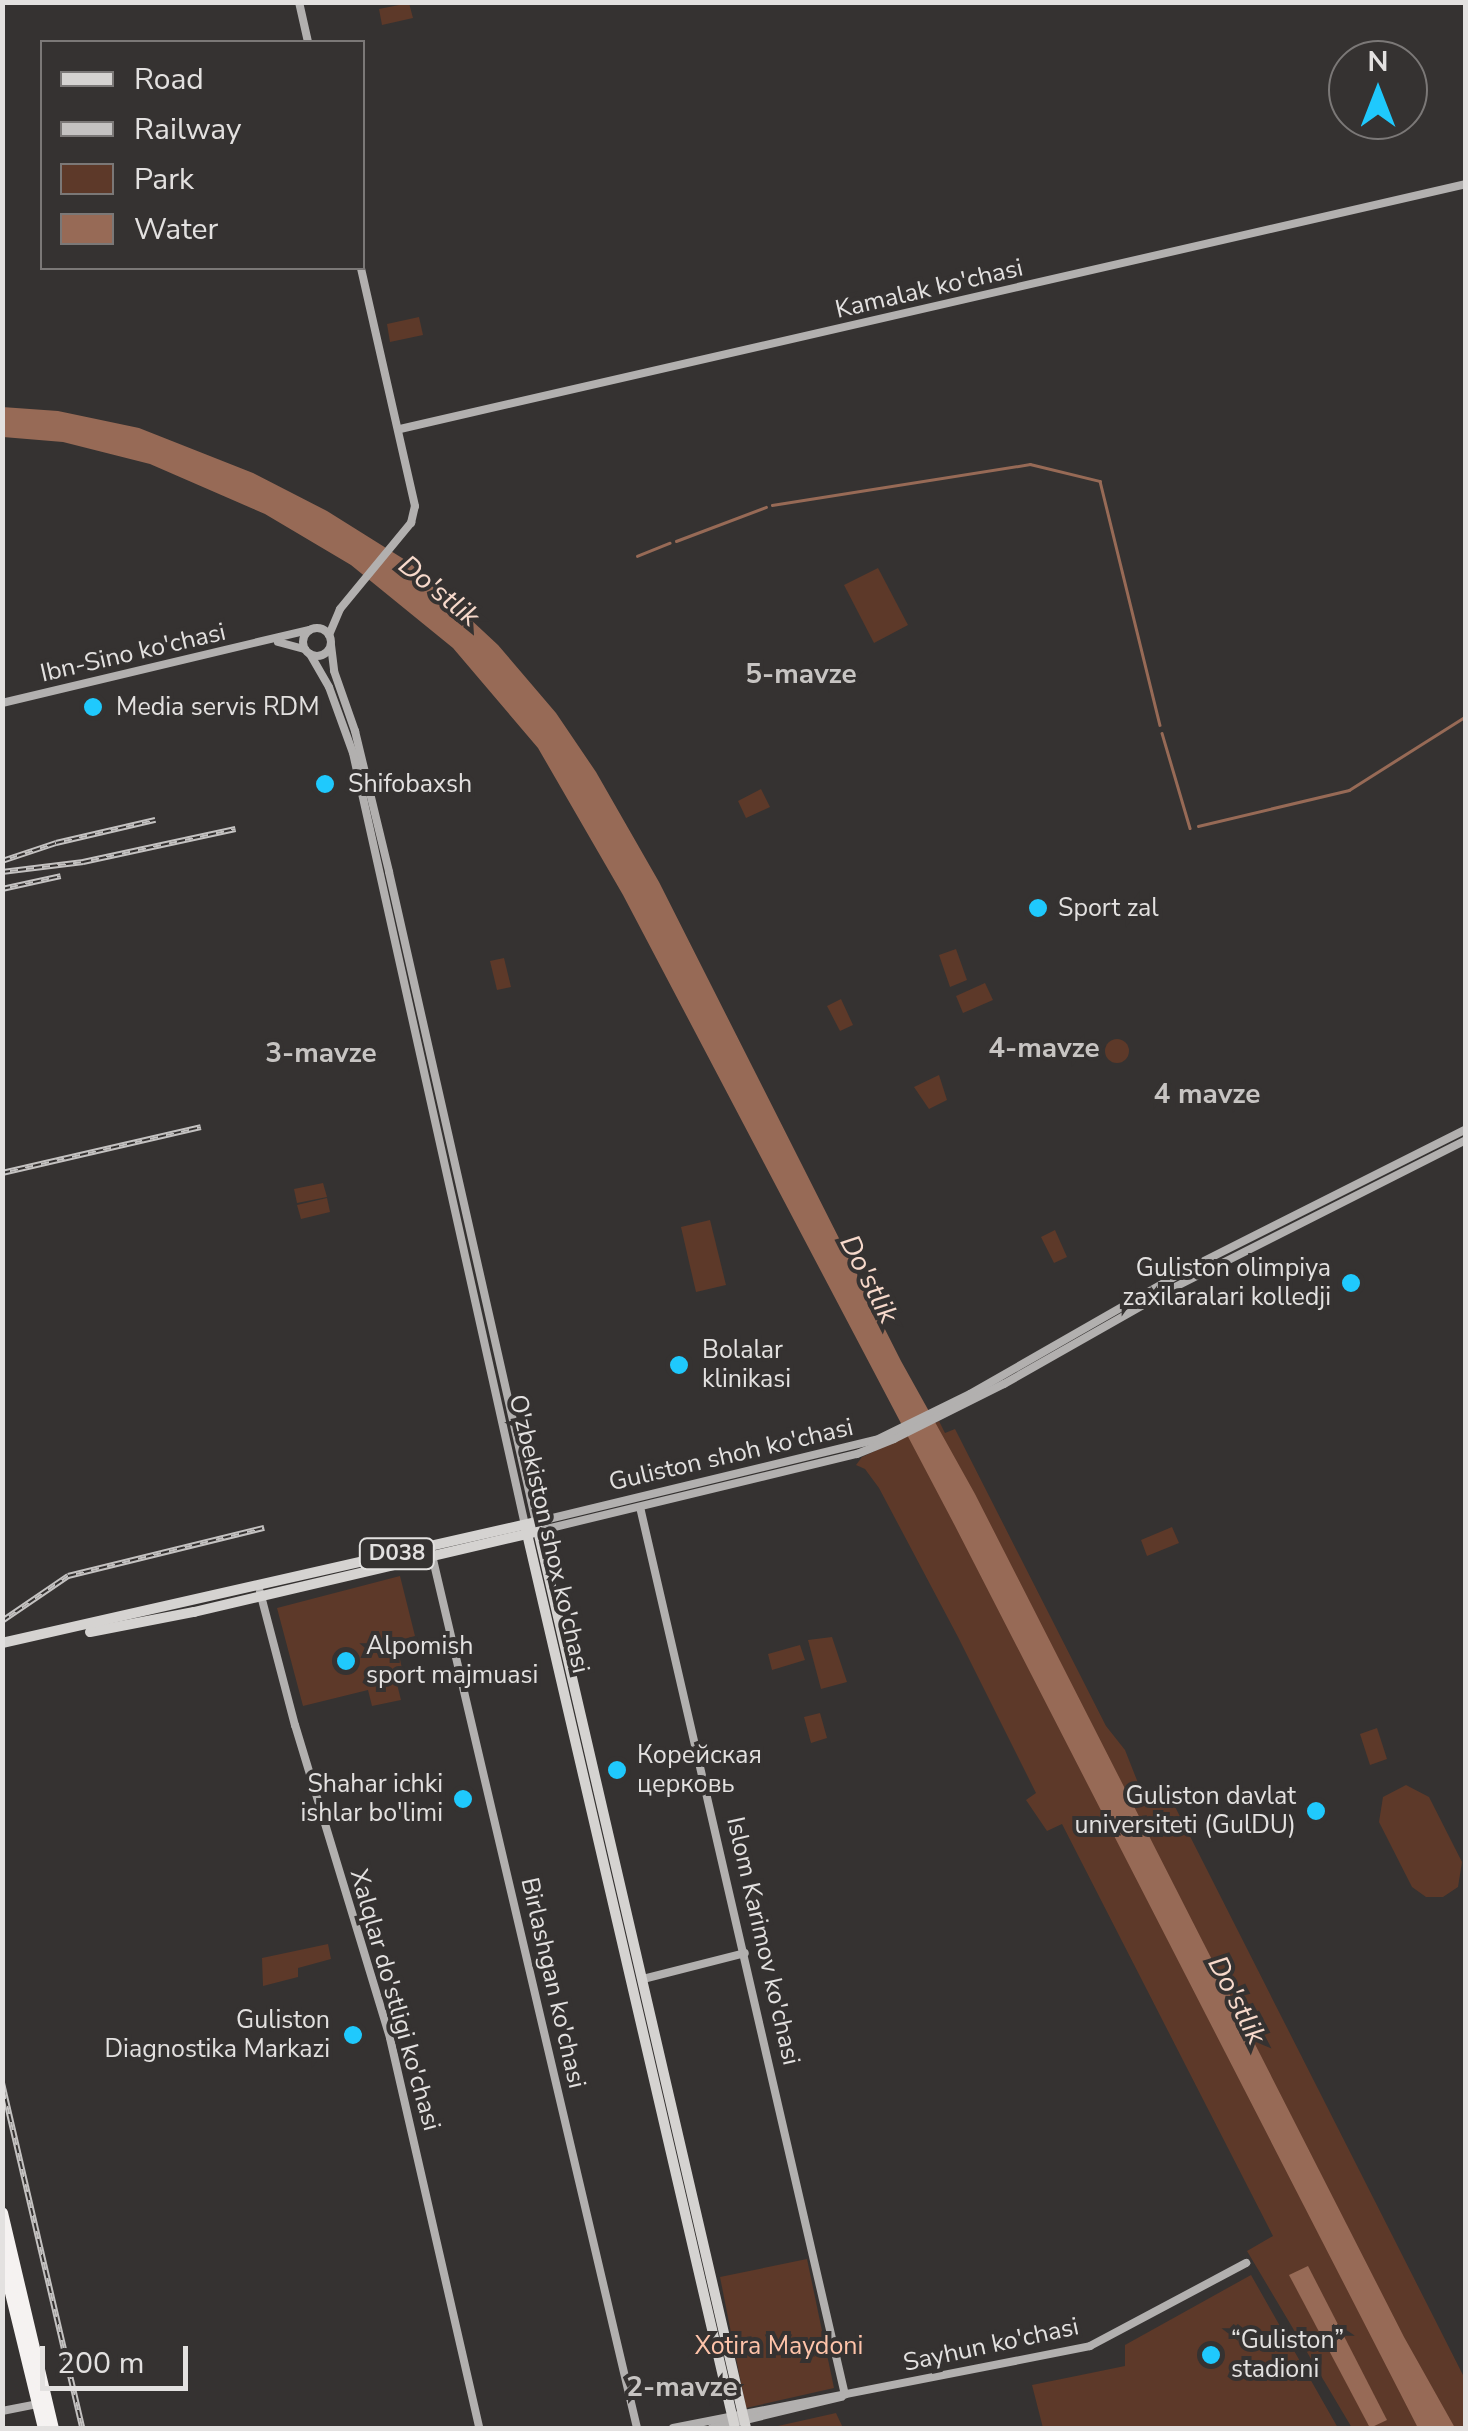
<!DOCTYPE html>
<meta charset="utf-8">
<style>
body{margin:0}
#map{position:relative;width:1468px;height:2431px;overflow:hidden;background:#353231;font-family:"Nunito Sans",sans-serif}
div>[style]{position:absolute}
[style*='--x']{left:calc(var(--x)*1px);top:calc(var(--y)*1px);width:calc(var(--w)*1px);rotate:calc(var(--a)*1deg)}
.green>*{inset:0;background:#5d3929}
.round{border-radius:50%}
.water>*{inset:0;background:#976a56}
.stream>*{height:2.5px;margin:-1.25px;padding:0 1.25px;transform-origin:1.25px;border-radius:1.25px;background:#976a56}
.secondary>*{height:8px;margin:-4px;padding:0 4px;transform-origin:4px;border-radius:4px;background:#b2b0af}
.secondary>.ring{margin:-4px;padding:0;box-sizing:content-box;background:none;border:8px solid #b2b0af;border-radius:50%}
.primary>*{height:10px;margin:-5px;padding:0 5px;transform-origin:5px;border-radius:5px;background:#d5d3d1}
.highway>*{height:12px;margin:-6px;padding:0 6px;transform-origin:6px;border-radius:6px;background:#f5f2f1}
.rail>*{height:6px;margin-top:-3px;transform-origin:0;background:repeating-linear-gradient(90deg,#353231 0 8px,#c4c2c1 0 16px);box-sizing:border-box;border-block:2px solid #c4c2c1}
.dots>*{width:28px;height:28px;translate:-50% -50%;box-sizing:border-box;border:5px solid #353231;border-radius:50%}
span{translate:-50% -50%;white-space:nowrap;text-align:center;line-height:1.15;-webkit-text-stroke:8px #353231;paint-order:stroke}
.shield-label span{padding:2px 8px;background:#353231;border:2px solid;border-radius:8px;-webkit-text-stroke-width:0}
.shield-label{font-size:22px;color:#e3e1e0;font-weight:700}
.street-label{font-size:25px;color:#e3e1e0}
.poi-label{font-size:25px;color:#e3e1e0}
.left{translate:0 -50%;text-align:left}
.right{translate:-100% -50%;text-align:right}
.park-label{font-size:25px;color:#fec3a9}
.water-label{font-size:28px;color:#f7d9cb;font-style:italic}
.neighbourhood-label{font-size:28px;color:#c7c4c2;font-weight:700}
.frame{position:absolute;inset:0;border:5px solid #e3e1e0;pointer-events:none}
.legend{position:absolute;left:40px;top:40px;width:325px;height:230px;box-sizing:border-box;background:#353231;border:2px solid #7b7877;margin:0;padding:12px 18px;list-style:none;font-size:30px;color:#e3e1e0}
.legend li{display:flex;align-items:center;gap:20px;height:50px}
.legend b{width:50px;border:2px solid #7b7877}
.north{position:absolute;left:1328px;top:40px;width:100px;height:100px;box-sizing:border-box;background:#353231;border:2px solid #7b7877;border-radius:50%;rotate:0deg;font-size:28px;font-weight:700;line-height:40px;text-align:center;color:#e3e1e0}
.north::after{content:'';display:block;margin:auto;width:35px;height:45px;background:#1fc9fd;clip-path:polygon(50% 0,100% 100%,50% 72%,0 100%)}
.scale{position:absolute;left:40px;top:2346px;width:148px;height:45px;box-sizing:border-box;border:5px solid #e3e1e0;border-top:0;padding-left:12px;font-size:30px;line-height:35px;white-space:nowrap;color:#e3e1e0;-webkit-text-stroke:8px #353231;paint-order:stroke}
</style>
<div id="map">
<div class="green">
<i style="clip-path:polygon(409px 3px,413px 18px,382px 25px,379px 9px)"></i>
<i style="clip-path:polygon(419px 317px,423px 335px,390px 342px,387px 324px)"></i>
<i style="clip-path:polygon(878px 568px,908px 625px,874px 643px,844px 585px)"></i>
<i style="clip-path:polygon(761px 789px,770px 807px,746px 818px,738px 801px)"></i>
<i style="clip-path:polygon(956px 949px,967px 980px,950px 987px,939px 955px)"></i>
<i style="clip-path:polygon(504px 958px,511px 987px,497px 990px,490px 961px)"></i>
<i style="clip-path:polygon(985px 983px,993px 1000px,963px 1013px,956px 996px)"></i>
<i style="clip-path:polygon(841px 999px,853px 1025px,840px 1031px,827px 1006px)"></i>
<i class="round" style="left:1105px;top:1039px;width:24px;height:24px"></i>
<i style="clip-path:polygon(939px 1075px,947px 1100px,929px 1109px,914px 1087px)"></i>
<i style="clip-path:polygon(323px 1183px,327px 1197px,297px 1203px,294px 1189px)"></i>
<i style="clip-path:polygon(327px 1198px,330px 1212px,301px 1219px,297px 1205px)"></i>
<i style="clip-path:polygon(710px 1220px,726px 1285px,696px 1292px,681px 1227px)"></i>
<i style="clip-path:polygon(1055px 1230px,1067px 1257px,1054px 1263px,1041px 1237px)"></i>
<i style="clip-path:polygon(939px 1421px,945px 1433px,955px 1429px,1106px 1726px,1125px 1750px,1142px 1793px,1163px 1783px,1465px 2379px,1465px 2428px,1352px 2428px,1247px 2251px,1273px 2236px,1062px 1824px,1047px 1831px,1026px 1800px,1036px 1793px,958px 1637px,879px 1488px,865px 1469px,856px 1465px,862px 1457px)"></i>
<i style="clip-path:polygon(1172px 1527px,1179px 1543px,1147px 1556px,1141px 1540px)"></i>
<i style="clip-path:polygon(400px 1576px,415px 1636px,396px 1641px,405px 1682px,397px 1684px,401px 1700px,372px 1706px,368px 1690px,303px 1706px,277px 1608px)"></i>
<i style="clip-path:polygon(832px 1637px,847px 1682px,821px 1689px,808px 1640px)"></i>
<i style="clip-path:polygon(800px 1645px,805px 1660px,772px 1670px,768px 1654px)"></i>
<i style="clip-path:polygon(820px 1713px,827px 1738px,811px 1743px,804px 1717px)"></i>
<i style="clip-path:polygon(1377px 1728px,1387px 1759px,1370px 1765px,1360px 1734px)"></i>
<i style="clip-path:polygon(1406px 1785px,1429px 1797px,1462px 1862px,1458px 1887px,1443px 1897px,1426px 1897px,1412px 1887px,1379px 1822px,1383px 1797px)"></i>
<i style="clip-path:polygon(328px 1944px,331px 1959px,298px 1968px,298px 1977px,263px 1986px,262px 1958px)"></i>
<i style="clip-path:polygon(807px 2259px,834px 2388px,746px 2408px,720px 2277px)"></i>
<i style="clip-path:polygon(1251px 2275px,1338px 2428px,1043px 2428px,1032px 2385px,1125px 2366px,1125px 2345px)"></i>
<i style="clip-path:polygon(836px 2413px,843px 2428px,769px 2428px)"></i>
</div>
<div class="water">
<i style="clip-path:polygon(2px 407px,58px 411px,139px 428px,253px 473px,327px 511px,410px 563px,498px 645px,556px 713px,596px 772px,659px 882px,901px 1361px,975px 1494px,1404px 2337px,1455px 2428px,1418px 2428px,954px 1524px,623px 895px,538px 748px,453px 648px,351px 565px,265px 514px,150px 464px,63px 442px,3px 437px)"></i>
<i style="clip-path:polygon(1308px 2266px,1387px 2420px,1370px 2428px,1289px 2275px)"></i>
</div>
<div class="stream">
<i style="--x:772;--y:505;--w:261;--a:-9"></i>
<i style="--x:1030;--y:464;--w:72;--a:13.7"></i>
<i style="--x:1100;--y:481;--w:251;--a:76.2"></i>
<i style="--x:676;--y:541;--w:96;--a:-20.7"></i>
<i style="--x:637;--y:556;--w:35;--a:-22"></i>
<i style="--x:1162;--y:733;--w:99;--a:73.6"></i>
<i style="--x:1198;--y:826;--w:155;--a:-13.4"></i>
<i style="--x:1349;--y:790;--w:138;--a:-32.3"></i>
</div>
<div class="secondary">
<i style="--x:299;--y:2;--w:41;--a:77.3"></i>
<i style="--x:400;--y:429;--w:1094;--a:-12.94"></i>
<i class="ring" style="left:303px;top:628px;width:20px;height:20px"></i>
<i style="--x:329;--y:635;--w:28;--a:-67"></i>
<i style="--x:340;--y:609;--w:112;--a:-50.5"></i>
<i style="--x:411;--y:523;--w:17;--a:-77"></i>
<i style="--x:415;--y:506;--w:244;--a:-102.8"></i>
<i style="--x:278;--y:642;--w:28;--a:15"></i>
<i style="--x:331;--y:645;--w:26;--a:83"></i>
<i style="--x:334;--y:671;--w:64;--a:70.7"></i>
<i style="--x:355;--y:731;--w:145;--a:76.4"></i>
<i style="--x:389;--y:872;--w:666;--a:77.26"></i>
<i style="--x:536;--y:1522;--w:350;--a:-13.6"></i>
<i style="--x:876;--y:1440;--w:105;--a:-26.1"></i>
<i style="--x:970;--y:1394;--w:256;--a:-29.8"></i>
<i style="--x:1192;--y:1267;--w:307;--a:-26.7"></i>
<i style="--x:310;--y:654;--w:38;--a:60"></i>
<i style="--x:329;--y:687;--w:70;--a:70"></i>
<i style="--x:353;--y:753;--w:791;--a:77.44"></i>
<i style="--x:2;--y:703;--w:316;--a:-13.4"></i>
<i style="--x:640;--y:1507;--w:911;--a:77"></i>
<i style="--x:538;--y:1531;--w:328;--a:-13.6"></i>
<i style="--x:857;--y:1454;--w:40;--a:-22"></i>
<i style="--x:894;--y:1439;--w:123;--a:-26.6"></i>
<i style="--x:1004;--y:1384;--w:192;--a:-29.6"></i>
<i style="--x:1171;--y:1289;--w:330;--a:-26.8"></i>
<i style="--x:431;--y:1551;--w:901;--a:76.78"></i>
<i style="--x:260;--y:1592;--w:138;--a:75.3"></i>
<i style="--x:295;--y:1725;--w:327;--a:73.1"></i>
<i style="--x:390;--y:2038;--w:400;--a:77.1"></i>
<i style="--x:643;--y:1979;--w:105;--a:-14.3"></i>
<i style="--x:2;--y:2411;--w:37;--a:-11"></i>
<i style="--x:673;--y:2428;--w:425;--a:-11.1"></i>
<i style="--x:1090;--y:2346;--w:177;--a:-28"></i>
<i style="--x:712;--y:2428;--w:133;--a:-13.5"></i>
</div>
<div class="primary">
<i style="--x:525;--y:1525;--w:927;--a:76.91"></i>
<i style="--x:90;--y:1632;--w:106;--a:-10.9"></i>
<i style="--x:194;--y:1612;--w:347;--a:-13.2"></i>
<i style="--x:2;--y:1643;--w:548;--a:-12.77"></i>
<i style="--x:536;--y:1522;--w:930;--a:76.95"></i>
</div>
<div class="highway">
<i style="--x:2;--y:2213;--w:221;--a:76.7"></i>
<i style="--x:2;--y:2256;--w:177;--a:76.3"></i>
</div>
<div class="rail">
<i style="--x:2;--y:861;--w:57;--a:-18.4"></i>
<i style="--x:56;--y:843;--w:102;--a:-13.1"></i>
<i style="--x:2;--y:872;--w:82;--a:-7"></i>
<i style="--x:83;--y:862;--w:156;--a:-12.2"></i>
<i style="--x:2;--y:889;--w:60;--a:-12.4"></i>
<i style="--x:2;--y:1173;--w:204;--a:-13"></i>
<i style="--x:2;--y:1621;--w:80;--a:-34.3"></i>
<i style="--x:68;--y:1576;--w:202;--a:-13.8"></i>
<i style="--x:2;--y:2083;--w:354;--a:76.9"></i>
</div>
<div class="dots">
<i style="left:93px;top:707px;background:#1fc9fd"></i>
<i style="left:325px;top:784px;background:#1fc9fd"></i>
<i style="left:1038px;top:908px;background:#1fc9fd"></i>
<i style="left:1351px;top:1283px;background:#1fc9fd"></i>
<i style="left:679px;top:1365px;background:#1fc9fd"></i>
<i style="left:346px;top:1661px;background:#1fc9fd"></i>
<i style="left:617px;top:1770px;background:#1fc9fd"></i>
<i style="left:463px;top:1799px;background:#1fc9fd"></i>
<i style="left:1316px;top:1811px;background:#1fc9fd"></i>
<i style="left:353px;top:2035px;background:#1fc9fd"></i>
<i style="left:1211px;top:2355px;background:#1fc9fd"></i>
</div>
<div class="shield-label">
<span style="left:397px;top:1554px">D038</span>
</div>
<div class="street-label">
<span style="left:929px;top:289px;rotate:-13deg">Kamalak ko'chasi</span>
<span style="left:133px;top:653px;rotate:-13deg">Ibn-Sino ko'chasi</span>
<span style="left:731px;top:1455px;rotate:-13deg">Guliston shoh ko'chasi</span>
<span style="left:549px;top:1534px;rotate:77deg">O'zbekiston shox ko'chasi</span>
<span style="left:763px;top:1941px;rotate:77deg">Islom Karimov ko'chasi</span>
<span style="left:553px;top:1983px;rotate:77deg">Birlashgan ko'chasi</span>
<span style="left:395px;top:2000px;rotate:74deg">Xalqlar do'stligi ko'chasi</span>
<span style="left:991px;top:2345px;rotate:-12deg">Sayhun ko'chasi</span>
</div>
<div class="poi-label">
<span class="left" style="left:116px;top:707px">Media servis RDM</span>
<span class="left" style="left:348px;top:784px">Shifobaxsh</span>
<span class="left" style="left:1058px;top:908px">Sport zal</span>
<span class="right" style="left:1331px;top:1283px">Guliston olimpiya<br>zaxilaralari kolledji</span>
<span class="left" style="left:702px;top:1365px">Bolalar<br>klinikasi</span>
<span class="left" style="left:366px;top:1661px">Alpomish<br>sport majmuasi</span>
<span class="left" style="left:637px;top:1770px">Корейская<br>церковь</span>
<span class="right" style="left:443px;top:1799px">Shahar ichki<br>ishlar bo'limi</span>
<span class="right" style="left:1296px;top:1811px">Guliston davlat<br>universiteti (GulDU)</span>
<span class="right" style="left:330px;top:2035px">Guliston<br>Diagnostika Markazi</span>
<span class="left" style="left:1231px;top:2355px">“Guliston”<br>stadioni</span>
</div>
<div class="park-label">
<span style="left:779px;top:2346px">Xotira Maydoni</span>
</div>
<div class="water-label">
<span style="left:439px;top:591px;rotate:39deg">Do'stlik</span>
<span style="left:869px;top:1279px;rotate:63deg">Do'stlik</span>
<span style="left:1237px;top:2000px;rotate:63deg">Do'stlik</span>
</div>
<div class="neighbourhood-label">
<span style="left:801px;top:674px">5-mavze</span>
<span style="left:1044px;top:1048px">4-mavze</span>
<span style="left:321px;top:1053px">3-mavze</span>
<span style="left:1207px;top:1094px">4 mavze</span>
<span style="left:682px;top:2387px">2-mavze</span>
</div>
<div class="frame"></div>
<ul class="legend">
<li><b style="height:12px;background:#d5d3d1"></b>Road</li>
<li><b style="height:12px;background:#c4c2c1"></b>Railway</li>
<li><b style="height:28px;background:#5d3929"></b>Park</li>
<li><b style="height:28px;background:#976a56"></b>Water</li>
</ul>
<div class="north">N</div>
<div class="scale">200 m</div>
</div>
